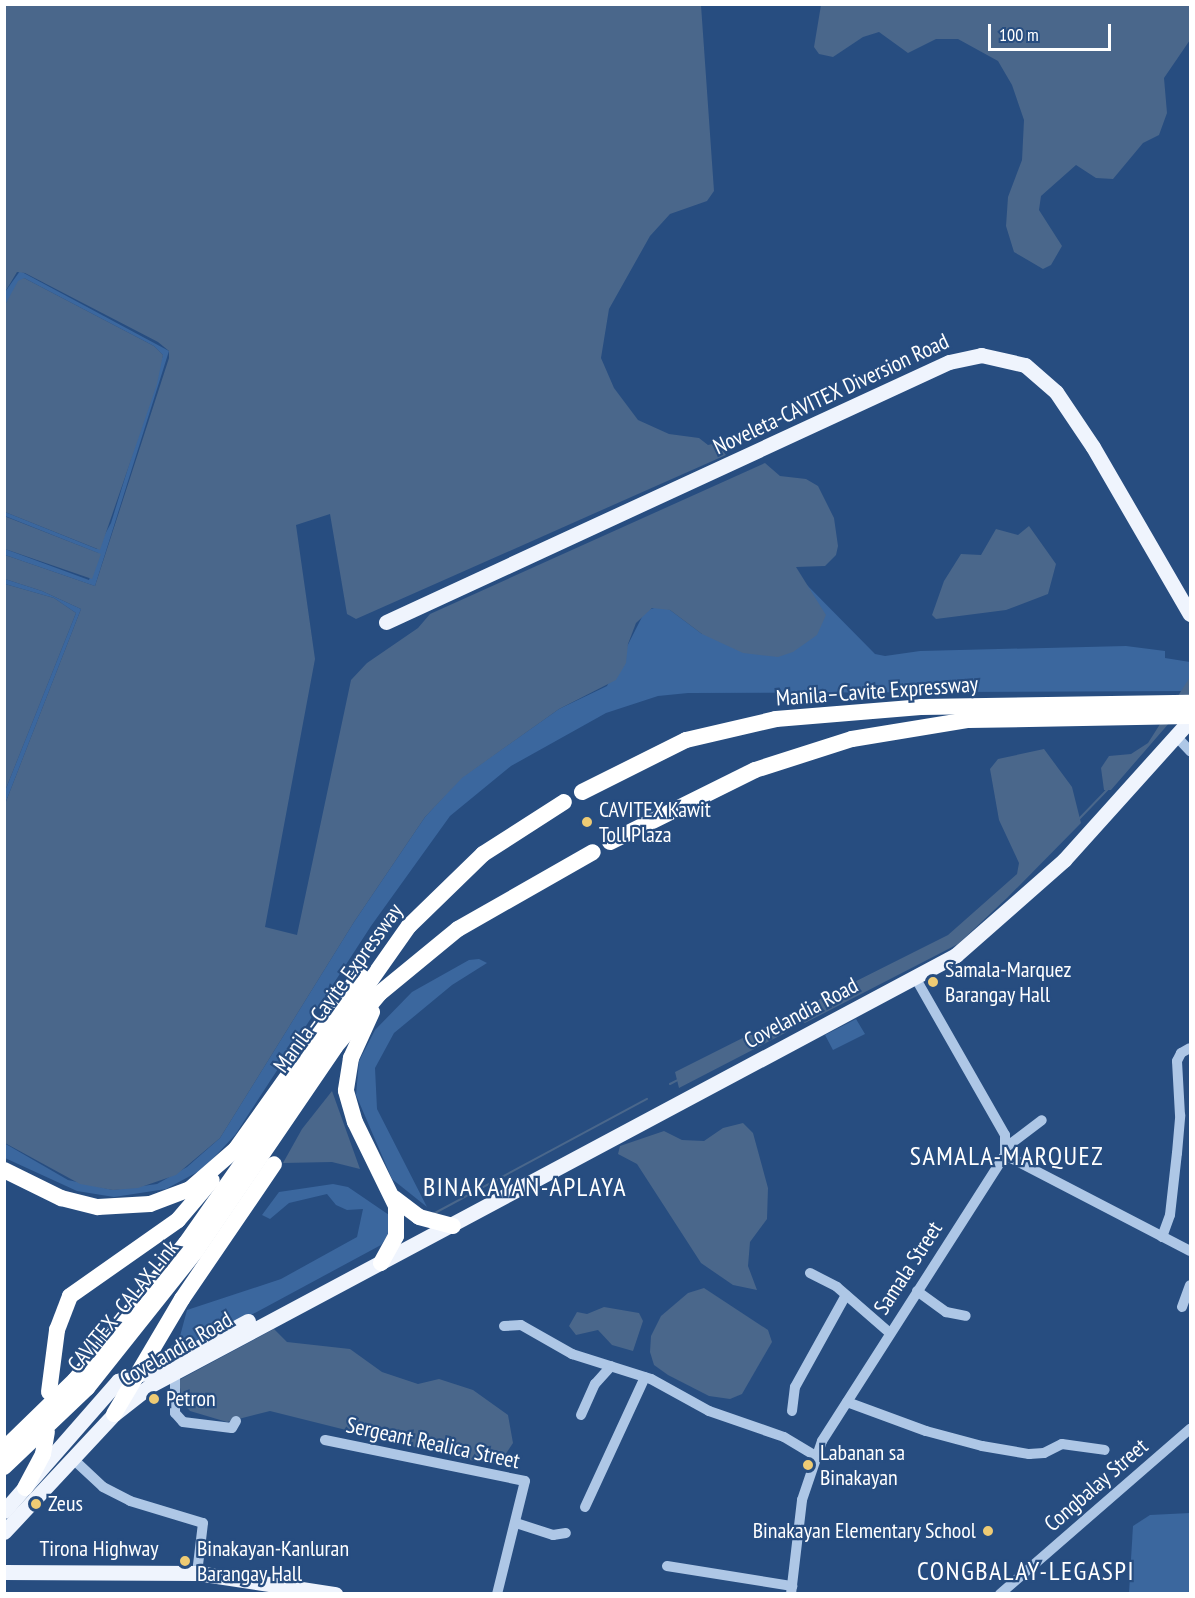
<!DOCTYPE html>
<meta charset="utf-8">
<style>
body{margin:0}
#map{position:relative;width:1195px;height:1598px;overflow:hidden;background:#274d80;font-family:"PT Sans Narrow",sans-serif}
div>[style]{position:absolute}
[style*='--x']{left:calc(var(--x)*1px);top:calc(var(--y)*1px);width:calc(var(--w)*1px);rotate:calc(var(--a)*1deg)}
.green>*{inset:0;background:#3b679e}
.water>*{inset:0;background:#4a678b}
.stream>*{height:2px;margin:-1px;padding:0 1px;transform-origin:1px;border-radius:1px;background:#4a678b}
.minor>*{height:10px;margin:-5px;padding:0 5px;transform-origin:5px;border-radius:5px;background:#aec7e6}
.major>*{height:15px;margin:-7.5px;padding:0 7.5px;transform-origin:7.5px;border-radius:7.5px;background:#eff4fd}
.highway>*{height:16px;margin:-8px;padding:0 8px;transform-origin:8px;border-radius:8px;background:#fff}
.highway-bridge>*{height:16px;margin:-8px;padding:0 8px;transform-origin:8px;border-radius:8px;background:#fff}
.dots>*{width:16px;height:16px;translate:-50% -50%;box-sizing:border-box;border:3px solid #274d80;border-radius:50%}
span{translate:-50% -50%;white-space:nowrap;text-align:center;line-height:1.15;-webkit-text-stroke:4.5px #274d80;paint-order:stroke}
.street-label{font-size:22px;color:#fff}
.poi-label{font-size:22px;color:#fff}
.left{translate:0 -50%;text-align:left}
.right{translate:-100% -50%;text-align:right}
.quarter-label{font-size:26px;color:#fff;letter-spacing:1.5px}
.frame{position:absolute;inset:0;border:6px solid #fff;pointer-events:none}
.scale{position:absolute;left:988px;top:24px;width:123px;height:27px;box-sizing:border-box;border:3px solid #fff;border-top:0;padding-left:8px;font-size:18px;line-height:21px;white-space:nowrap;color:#fff;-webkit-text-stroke:4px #274d80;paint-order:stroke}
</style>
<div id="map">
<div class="green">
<i style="clip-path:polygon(20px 271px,169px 351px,95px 586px,5px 555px,5px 549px,89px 580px,98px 553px,5px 516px,5px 512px,97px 549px,111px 523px,163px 355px,154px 346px,24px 278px,5px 305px,5px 292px)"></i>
<i style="clip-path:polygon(5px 579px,42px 591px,81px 609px,5px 804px,5px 791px,76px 613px,54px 598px,5px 584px)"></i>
<i style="clip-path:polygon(803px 581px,875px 654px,885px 656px,920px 651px,1126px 646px,1165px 651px,1165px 658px,1190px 662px,1190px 687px,1188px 691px,688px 693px,658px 696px,606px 713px,511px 766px,450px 816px,371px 926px,235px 1135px,203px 1169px,166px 1189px,114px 1197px,77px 1191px,5px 1158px,4px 1143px,68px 1180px,113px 1190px,157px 1184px,187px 1167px,220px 1138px,354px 922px,425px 817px,461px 778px,559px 709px,607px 686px,645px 611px,660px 606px,670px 610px,702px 634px)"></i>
<i style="clip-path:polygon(479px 959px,487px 963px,452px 985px,394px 1033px,375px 1068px,377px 1109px,427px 1207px,392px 1179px,356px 1095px,359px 1061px,375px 1030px,412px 992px,469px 960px)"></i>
<i style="clip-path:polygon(856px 1019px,865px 1034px,833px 1050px,825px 1035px)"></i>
<i style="clip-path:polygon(333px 1184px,348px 1187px,392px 1217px,393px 1228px,381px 1245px,162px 1363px,167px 1349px,179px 1340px,187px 1310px,281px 1279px,357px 1237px,363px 1209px,347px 1210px,336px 1205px,327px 1194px,289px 1203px,270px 1219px,262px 1215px,279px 1192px)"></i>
<i style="clip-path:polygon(1190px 1513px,1190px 1593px,1129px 1593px,1133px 1526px,1150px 1515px)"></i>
</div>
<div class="water">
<i style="clip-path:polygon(5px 4px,701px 5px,714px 191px,707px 201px,670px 214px,650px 236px,609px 309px,601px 358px,614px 388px,638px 420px,669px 434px,699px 438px,708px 445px,717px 443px,726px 455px,356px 619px,347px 614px,330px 514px,296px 525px,315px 659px,265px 927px,297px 935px,351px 680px,367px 663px,418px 628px,430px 614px,765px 463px,780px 476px,806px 479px,818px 486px,834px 518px,838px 546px,836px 555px,825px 566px,796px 567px,826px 615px,817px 635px,793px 652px,778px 657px,743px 653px,702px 634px,670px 610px,652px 608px,636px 623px,628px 644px,626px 663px,616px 680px,559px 709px,462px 778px,425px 817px,354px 922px,220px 1138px,176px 1175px,138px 1188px,113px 1190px,80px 1184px,5px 1143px,5px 804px,81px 609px,42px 591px,5px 579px,5px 555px,95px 586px,169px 358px,169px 351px,158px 342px,25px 273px,17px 272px,5px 292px)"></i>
<i style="clip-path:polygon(821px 5px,1190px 5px,1190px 40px,1164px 78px,1167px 113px,1159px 135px,1143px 143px,1113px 179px,1096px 178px,1076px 165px,1041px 196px,1039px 210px,1062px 246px,1051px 265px,1043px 269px,1014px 252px,1006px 226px,1008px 197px,1022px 160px,1024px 120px,1012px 85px,998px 61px,958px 39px,936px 39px,908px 53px,879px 32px,863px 37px,833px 57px,819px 54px,814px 47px)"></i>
<i style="clip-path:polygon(24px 278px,154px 346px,163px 355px,157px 384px,100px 550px,5px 512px,5px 305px,18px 281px)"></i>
<i style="clip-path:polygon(4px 516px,101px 554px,92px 579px,5px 549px)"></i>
<i style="clip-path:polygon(1029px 526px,1056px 564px,1048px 594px,1006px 610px,936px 619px,932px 615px,944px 581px,961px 554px,981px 555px,996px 529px,1018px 535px)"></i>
<i style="clip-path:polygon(5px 584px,54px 598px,76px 613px,5px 791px)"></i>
<i style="clip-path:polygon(1190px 677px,1190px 699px,1111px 790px,1104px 790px,1101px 768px,1109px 756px,1131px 754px,1148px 743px)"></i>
<i style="clip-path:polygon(1044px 749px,1072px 787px,1081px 823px,1007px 898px,958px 944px,805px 1023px,798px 1020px,785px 1033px,679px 1088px,675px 1072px,948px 935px,1017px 874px,1019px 863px,999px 820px,990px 769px,998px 759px)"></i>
<i style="clip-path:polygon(332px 1091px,360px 1169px,332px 1162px,283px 1163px,302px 1129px)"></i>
<i style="clip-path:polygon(743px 1123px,753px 1133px,768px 1188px,767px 1219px,750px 1242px,748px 1266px,757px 1290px,733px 1285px,701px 1263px,637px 1164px,618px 1154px,620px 1146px,664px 1131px,682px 1140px,704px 1141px,723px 1128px)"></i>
<i style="clip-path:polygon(704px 1288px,768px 1330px,772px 1342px,742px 1394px,730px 1399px,709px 1396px,668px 1375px,654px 1365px,650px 1352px,651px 1336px,661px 1316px,688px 1293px)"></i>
<i style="clip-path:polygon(604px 1307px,639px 1313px,643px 1321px,633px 1351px,612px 1345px,598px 1330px,576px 1335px,569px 1326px,577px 1312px,587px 1314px)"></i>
<i style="clip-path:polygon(274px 1329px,287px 1342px,350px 1349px,382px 1372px,418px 1384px,439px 1379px,473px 1390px,508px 1415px,513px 1443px,499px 1464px,462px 1459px,270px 1411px,227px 1422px,190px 1411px,182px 1402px,179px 1380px)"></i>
</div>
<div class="stream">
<i style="--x:1079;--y:819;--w:42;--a:-46"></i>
<i style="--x:670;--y:1084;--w:9;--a:-27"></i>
<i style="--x:433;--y:1214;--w:243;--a:-28.3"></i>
</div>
<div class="minor">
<i style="--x:1176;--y:736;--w:21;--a:47"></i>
<i style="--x:1005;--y:1148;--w:46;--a:-37.1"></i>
<i style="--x:1005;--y:1155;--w:208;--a:27.4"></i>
<i style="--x:1162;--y:1237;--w:23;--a:-70"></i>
<i style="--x:1170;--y:1215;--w:62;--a:-83.6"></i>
<i style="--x:1177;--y:1153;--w:38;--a:-85"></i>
<i style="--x:1180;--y:1115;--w:54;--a:-93.2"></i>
<i style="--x:1177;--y:1061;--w:9;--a:-63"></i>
<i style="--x:1181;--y:1053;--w:10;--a:-29"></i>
<i style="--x:810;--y:1273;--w:30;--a:27"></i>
<i style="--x:837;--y:1287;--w:70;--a:41"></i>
<i style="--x:917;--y:1291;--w:36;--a:36"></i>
<i style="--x:946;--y:1312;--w:20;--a:11"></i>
<i style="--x:1182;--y:1307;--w:23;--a:-70"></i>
<i style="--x:504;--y:1326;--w:17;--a:-3"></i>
<i style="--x:521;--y:1325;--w:59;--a:29.6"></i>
<i style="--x:572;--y:1354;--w:83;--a:17.6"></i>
<i style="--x:651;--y:1379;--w:66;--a:28.9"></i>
<i style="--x:709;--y:1411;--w:79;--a:19.1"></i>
<i style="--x:784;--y:1437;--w:37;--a:31"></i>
<i style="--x:175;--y:1371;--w:42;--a:90"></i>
<i style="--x:175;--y:1413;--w:12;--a:48"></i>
<i style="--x:183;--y:1422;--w:49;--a:7"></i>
<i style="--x:232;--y:1428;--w:8;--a:-60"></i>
<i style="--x:847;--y:1402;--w:84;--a:20.2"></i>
<i style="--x:926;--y:1431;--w:58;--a:15"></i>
<i style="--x:982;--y:1446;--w:48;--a:9.7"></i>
<i style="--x:1029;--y:1454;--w:15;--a:-4"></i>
<i style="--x:1044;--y:1453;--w:20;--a:-27"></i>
<i style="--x:1062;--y:1444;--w:43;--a:7.9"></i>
<i style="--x:792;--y:1411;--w:24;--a:-83"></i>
<i style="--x:795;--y:1387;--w:105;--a:-61"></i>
<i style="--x:581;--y:1415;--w:34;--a:-66"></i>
<i style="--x:595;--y:1384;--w:24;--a:-48"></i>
<i style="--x:325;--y:1440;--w:204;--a:11.6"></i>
<i style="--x:525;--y:1481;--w:116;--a:103.9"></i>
<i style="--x:72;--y:1458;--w:42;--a:43.1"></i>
<i style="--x:103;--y:1487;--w:30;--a:27"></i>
<i style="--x:130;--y:1501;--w:76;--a:16.8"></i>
<i style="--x:203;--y:1523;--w:50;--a:96.8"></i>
<i style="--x:585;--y:1507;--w:143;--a:-65.2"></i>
<i style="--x:516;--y:1523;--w:39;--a:18"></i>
<i style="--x:553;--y:1535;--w:13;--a:-9"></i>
<i style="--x:667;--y:1566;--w:127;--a:9.1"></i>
<i style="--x:791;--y:1594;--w:95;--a:-83.3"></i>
<i style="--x:802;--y:1500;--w:62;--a:-71.3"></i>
<i style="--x:822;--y:1441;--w:340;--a:-57.4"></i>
<i style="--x:1005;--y:1155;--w:20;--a:-90"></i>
<i style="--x:1005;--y:1135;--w:180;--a:-119.7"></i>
<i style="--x:1000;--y:1594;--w:252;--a:-41"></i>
</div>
<div class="major">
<i style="--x:386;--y:622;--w:620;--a:-24.79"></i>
<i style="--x:949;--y:362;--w:33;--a:-12"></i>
<i style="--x:981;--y:355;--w:45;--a:12.8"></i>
<i style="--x:1025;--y:365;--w:41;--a:41.1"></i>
<i style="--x:1056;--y:392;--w:66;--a:56.1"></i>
<i style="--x:1093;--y:447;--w:193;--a:59.9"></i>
<i style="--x:4;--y:1511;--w:173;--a:-48.8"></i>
<i style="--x:118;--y:1381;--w:42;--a:-16.7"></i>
<i style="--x:158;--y:1369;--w:102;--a:-28.1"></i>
<i style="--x:4;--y:1532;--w:161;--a:-47"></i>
<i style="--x:114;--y:1414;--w:47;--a:-38.1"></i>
<i style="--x:151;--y:1385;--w:913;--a:-28.11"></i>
<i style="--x:956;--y:955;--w:144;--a:-41.3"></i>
<i style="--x:1064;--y:860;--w:188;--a:-48"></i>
<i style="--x:4;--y:1572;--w:193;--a:0.3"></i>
<i style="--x:197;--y:1573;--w:140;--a:8.7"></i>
</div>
<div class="highway">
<i style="--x:582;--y:792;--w:116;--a:-26.6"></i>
<i style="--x:686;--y:740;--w:92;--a:-13.1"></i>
<i style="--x:776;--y:719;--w:145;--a:-4.7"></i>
<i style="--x:921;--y:707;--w:269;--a:-0.9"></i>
<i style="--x:610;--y:842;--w:162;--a:-26.4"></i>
<i style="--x:755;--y:770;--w:102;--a:-17.7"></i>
<i style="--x:852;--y:739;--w:118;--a:-9.3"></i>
<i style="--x:968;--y:720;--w:222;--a:-1"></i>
<i style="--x:372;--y:1012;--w:51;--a:114.5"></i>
<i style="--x:351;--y:1058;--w:33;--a:99"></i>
<i style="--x:346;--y:1091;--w:32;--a:74"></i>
<i style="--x:355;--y:1122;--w:93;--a:64"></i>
<i style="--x:396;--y:1206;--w:30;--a:90"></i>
<i style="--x:396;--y:1236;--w:31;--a:119"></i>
<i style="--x:4;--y:1170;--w:64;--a:26.2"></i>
<i style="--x:61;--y:1198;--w:38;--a:14"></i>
<i style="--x:98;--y:1207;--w:52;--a:-3.3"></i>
<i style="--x:150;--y:1204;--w:43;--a:-20.6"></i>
<i style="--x:190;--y:1189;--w:61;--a:-41"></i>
<i style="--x:236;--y:1149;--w:216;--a:-54.6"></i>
<i style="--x:394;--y:1198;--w:31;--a:37"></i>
<i style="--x:419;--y:1217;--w:35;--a:15"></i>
<i style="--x:75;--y:1380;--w:176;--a:-51"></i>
<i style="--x:186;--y:1243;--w:388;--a:-54.9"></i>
<i style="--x:409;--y:926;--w:103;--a:-44.2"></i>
<i style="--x:483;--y:854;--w:96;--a:-32.7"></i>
<i style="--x:87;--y:1388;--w:175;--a:-51.5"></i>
<i style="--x:196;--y:1251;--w:247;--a:-55.7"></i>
<i style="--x:335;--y:1047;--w:70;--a:-50.2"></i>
<i style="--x:380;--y:993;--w:101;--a:-39.4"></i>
<i style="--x:458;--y:929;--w:155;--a:-29.7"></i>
<i style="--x:49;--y:1392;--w:63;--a:-82.6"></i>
<i style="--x:57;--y:1330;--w:36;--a:-69"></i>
<i style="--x:70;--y:1296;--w:132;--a:-35.1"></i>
<i style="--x:178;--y:1220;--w:52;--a:-49.6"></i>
<i style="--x:114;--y:1414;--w:134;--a:-59.4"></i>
<i style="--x:182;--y:1299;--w:163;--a:-55.7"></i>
<i style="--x:25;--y:1488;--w:38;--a:-62"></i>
<i style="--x:43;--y:1454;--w:22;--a:-80"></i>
</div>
<div class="highway-bridge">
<i style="--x:4;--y:1449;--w:99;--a:-44.2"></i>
<i style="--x:4;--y:1467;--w:115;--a:-43.6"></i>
</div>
<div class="dots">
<i style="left:587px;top:822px;background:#eecb74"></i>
<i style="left:933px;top:982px;background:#eecb74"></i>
<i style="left:154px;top:1399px;background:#eecb74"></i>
<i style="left:808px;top:1465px;background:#eecb74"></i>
<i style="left:36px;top:1504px;background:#eecb74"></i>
<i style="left:988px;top:1531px;background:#eecb74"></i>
<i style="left:185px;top:1561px;background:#eecb74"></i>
</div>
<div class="street-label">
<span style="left:831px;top:394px;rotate:-25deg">Noveleta-CAVITEX Diversion Road</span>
<span style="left:877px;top:691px;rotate:-4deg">Manila–Cavite Expressway</span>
<span style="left:338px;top:988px;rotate:-54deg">Manila–Cavite Expressway</span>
<span style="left:801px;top:1013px;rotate:-28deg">Covelandia Road</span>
<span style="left:908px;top:1268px;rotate:-57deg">Samala Street</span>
<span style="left:123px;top:1306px;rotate:-51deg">CAVITEX–CALAX Link</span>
<span style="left:176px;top:1349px;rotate:-30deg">Covelandia Road</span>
<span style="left:433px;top:1443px;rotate:12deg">Sergeant Realica Street</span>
<span style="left:1096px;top:1485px;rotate:-41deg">Congbalay Street</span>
<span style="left:99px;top:1549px">Tirona Highway</span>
</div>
<div class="poi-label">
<span class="left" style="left:599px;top:822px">CAVITEX Kawit<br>Toll Plaza</span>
<span class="left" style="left:945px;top:982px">Samala-Marquez<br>Barangay Hall</span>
<span class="left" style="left:166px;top:1399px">Petron</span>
<span class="left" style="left:820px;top:1465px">Labanan sa<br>Binakayan</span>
<span class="left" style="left:48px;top:1504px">Zeus</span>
<span class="right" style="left:976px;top:1531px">Binakayan Elementary School</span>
<span class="left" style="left:197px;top:1561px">Binakayan-Kanluran<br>Barangay Hall</span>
</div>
<div class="quarter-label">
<span style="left:1007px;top:1156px">SAMALA-MARQUEZ</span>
<span style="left:525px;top:1187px">BINAKAYAN-APLAYA</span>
<span style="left:1026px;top:1571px">CONGBALAY-LEGASPI</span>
</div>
<div class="frame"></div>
<div class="scale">100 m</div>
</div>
